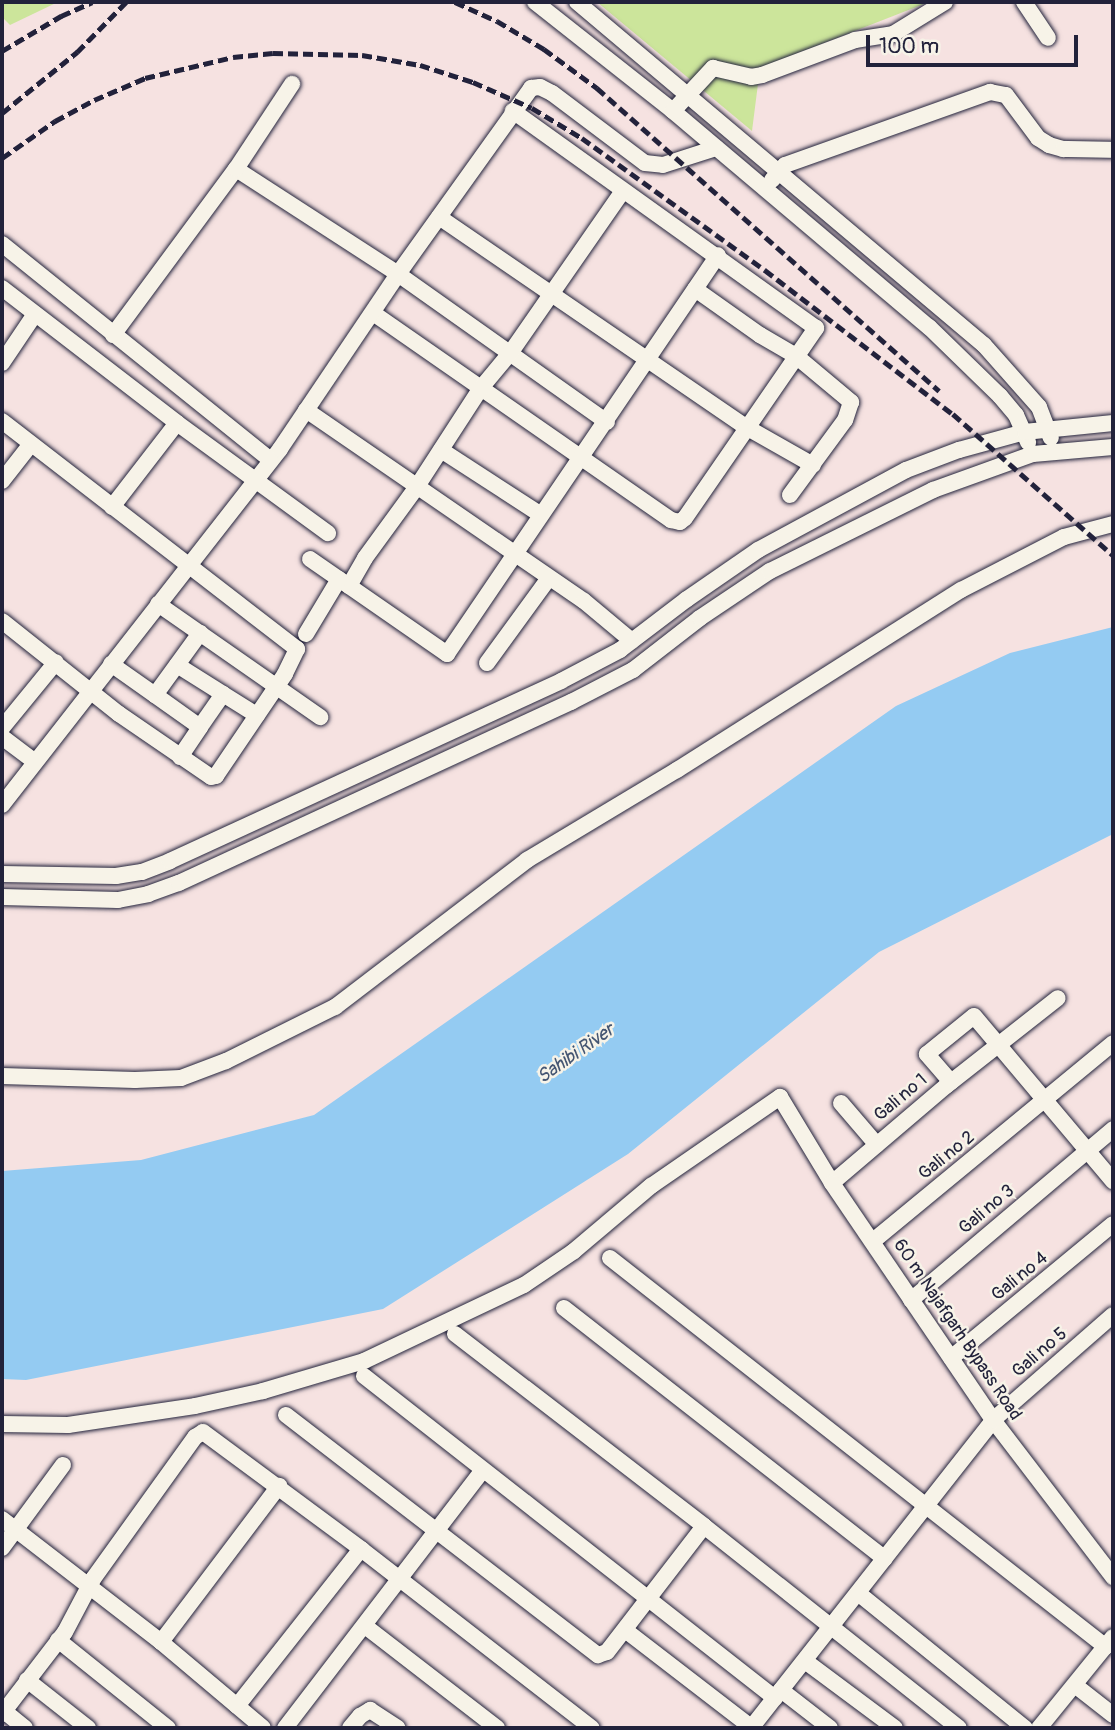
<!DOCTYPE html>
<style>
body{margin:0}
#map{position:relative;width:1115px;height:1730px;overflow:hidden;background:#f6e2e1;font-family:Pangolin,sans-serif}
div>[style]{position:absolute}
[style*='--x']{left:calc(var(--x)*1px);top:calc(var(--y)*1px);width:calc(var(--w)*1px);rotate:calc(var(--a)*1deg)}
.green>*{inset:0;background:#cce59b}
.water>*{inset:0;background:#94cbf2}
.roads{filter:drop-shadow(0 0 2px #22223b) drop-shadow(0 0 2px #22223b)}
.minor>*{height:16px;margin:-8px;padding:0 8px;transform-origin:8px;border-radius:8px;background:#f7f3e8}
.rail>*{height:4.5px;margin-top:-2.25px;transform-origin:0;background:repeating-linear-gradient(90deg,#22223b 0 10px,transparent 0 15px)}
span{translate:-50% -50%;white-space:nowrap;text-align:center;line-height:1.15;-webkit-text-stroke:5px #f7f3e8;paint-order:stroke}
.street-label{font-size:18px;color:#22223b}
.water-label{font-size:19px;color:#445572;font-style:italic}
.frame{position:absolute;inset:0;border:4px solid #22223b;pointer-events:none}
.scale{position:absolute;left:866px;top:35px;width:212px;height:32px;box-sizing:border-box;border:4px solid #22223b;border-top:0;padding-left:9px;font-size:21px;line-height:24px;white-space:nowrap;color:#22223b;-webkit-text-stroke:5px #f7f3e8;paint-order:stroke}
</style>
<div id="map">
<div class="green">
<i style="clip-path:polygon(2px 2px,58px 2px,10px 25px,2px 17px)"></i>
<i style="clip-path:polygon(597px 2px,929px 2px,760px 68px,752px 131px)"></i>
</div>
<div class="water">
<i style="clip-path:polygon(1113px 627px,1113px 834px,879px 952px,628px 1154px,383px 1309px,26px 1380px,2px 1379px,2px 1171px,141px 1160px,314px 1115px,896px 706px,1010px 653px)"></i>
</div>
<div class="roads">
<div class="minor">
<i style="--x:535;--y:2;--w:176;--a:38.3"></i>
<i style="--x:673;--y:111;--w:335;--a:40.2"></i>
<i style="--x:929;--y:327;--w:99;--a:44.2"></i>
<i style="--x:1000;--y:396;--w:25;--a:50"></i>
<i style="--x:1016;--y:415;--w:30;--a:66"></i>
<i style="--x:577;--y:2;--w:532;--a:40.12"></i>
<i style="--x:984;--y:345;--w:83;--a:48.4"></i>
<i style="--x:1039;--y:407;--w:33;--a:69"></i>
<i style="--x:1024;--y:2;--w:43;--a:56.3"></i>
<i style="--x:673;--y:111;--w:59;--a:-47.1"></i>
<i style="--x:713;--y:68;--w:39;--a:13"></i>
<i style="--x:751;--y:77;--w:11;--a:-10"></i>
<i style="--x:762;--y:75;--w:99;--a:-20.6"></i>
<i style="--x:855;--y:40;--w:38;--a:-9"></i>
<i style="--x:893;--y:34;--w:61;--a:-31.6"></i>
<i style="--x:236;--y:169;--w:193;--a:32.9"></i>
<i style="--x:398;--y:274;--w:256;--a:35.3"></i>
<i style="--x:772;--y:180;--w:20;--a:-49"></i>
<i style="--x:785;--y:165;--w:218;--a:-19.6"></i>
<i style="--x:990;--y:92;--w:16;--a:11"></i>
<i style="--x:1006;--y:95;--w:54;--a:53.3"></i>
<i style="--x:1038;--y:138;--w:13;--a:32"></i>
<i style="--x:1049;--y:145;--w:15;--a:16"></i>
<i style="--x:1063;--y:149;--w:50;--a:1.1"></i>
<i style="--x:439;--y:217;--w:372;--a:34.4"></i>
<i style="--x:746;--y:427;--w:77;--a:29.6"></i>
<i style="--x:2;--y:244;--w:345;--a:38.8"></i>
<i style="--x:2;--y:288;--w:221;--a:37.6"></i>
<i style="--x:177;--y:423;--w:187;--a:36.1"></i>
<i style="--x:695;--y:289;--w:80;--a:35.3"></i>
<i style="--x:760;--y:335;--w:42;--a:30.3"></i>
<i style="--x:796;--y:356;--w:72;--a:39.9"></i>
<i style="--x:851;--y:402;--w:19;--a:108"></i>
<i style="--x:845;--y:420;--w:93;--a:126.3"></i>
<i style="--x:373;--y:313;--w:363;--a:34.8"></i>
<i style="--x:671;--y:520;--w:9;--a:13"></i>
<i style="--x:680;--y:522;--w:6;--a:-39"></i>
<i style="--x:685;--y:518;--w:231;--a:-55.4"></i>
<i style="--x:816;--y:328;--w:373;--a:-144.4"></i>
<i style="--x:113;--y:335;--w:207;--a:-53.5"></i>
<i style="--x:236;--y:169;--w:102;--a:-56.6"></i>
<i style="--x:2;--y:363;--w:59;--a:-56"></i>
<i style="--x:306;--y:410;--w:337;--a:34.5"></i>
<i style="--x:584;--y:601;--w:62;--a:39.8"></i>
<i style="--x:2;--y:421;--w:373;--a:37.7"></i>
<i style="--x:297;--y:649;--w:28;--a:116"></i>
<i style="--x:285;--y:674;--w:123;--a:124.1"></i>
<i style="--x:216;--y:776;--w:5;--a:169"></i>
<i style="--x:211;--y:777;--w:112;--a:-145.6"></i>
<i style="--x:119;--y:714;--w:149;--a:-141.5"></i>
<i style="--x:441;--y:450;--w:119;--a:33"></i>
<i style="--x:2;--y:481;--w:47;--a:-51.9"></i>
<i style="--x:112;--y:507;--w:106;--a:-52.3"></i>
<i style="--x:310;--y:559;--w:167;--a:34.7"></i>
<i style="--x:447;--y:654;--w:482;--a:-55.8"></i>
<i style="--x:349;--y:586;--w:32;--a:-60"></i>
<i style="--x:365;--y:558;--w:87;--a:-53.9"></i>
<i style="--x:416;--y:488;--w:119;--a:-57"></i>
<i style="--x:481;--y:388;--w:47;--a:-50.2"></i>
<i style="--x:511;--y:352;--w:196;--a:-55.2"></i>
<i style="--x:158;--y:604;--w:198;--a:34.9"></i>
<i style="--x:306;--y:634;--w:64;--a:-59"></i>
<i style="--x:487;--y:663;--w:105;--a:-53.9"></i>
<i style="--x:111;--y:664;--w:54;--a:35.2"></i>
<i style="--x:177;--y:665;--w:54;--a:32.2"></i>
<i style="--x:223;--y:694;--w:40;--a:124.9"></i>
<i style="--x:223;--y:694;--w:40;--a:32"></i>
<i style="--x:2;--y:728;--w:85;--a:-50.7"></i>
<i style="--x:2;--y:737;--w:41;--a:37.1"></i>
<i style="--x:180;--y:757;--w:36;--a:-56"></i>
<i style="--x:200;--y:727;--w:55;--a:-144.6"></i>
<i style="--x:155;--y:695;--w:77;--a:-54"></i>
<i style="--x:2;--y:805;--w:452;--a:-52"></i>
<i style="--x:280;--y:449;--w:211;--a:-56"></i>
<i style="--x:398;--y:274;--w:229;--a:-54.4"></i>
<i style="--x:531;--y:88;--w:9;--a:-6"></i>
<i style="--x:540;--y:87;--w:13;--a:27"></i>
<i style="--x:552;--y:93;--w:116;--a:37"></i>
<i style="--x:645;--y:163;--w:18;--a:6"></i>
<i style="--x:663;--y:165;--w:56;--a:-17.8"></i>
<i style="--x:2;--y:874;--w:114;--a:1"></i>
<i style="--x:116;--y:876;--w:26;--a:-9"></i>
<i style="--x:142;--y:872;--w:30;--a:-21"></i>
<i style="--x:170;--y:861;--w:430;--a:-24.7"></i>
<i style="--x:561;--y:681;--w:67;--a:-27.7"></i>
<i style="--x:620;--y:650;--w:84;--a:-37.3"></i>
<i style="--x:687;--y:599;--w:86;--a:-34.6"></i>
<i style="--x:758;--y:550;--w:168;--a:-28.4"></i>
<i style="--x:906;--y:470;--w:57;--a:-20.7"></i>
<i style="--x:959;--y:450;--w:68;--a:-15.3"></i>
<i style="--x:1025;--y:432;--w:88;--a:-5.8"></i>
<i style="--x:2;--y:897;--w:116;--a:1.5"></i>
<i style="--x:118;--y:900;--w:31;--a:-11"></i>
<i style="--x:148;--y:894;--w:33;--a:-20"></i>
<i style="--x:179;--y:883;--w:432;--a:-24.8"></i>
<i style="--x:571;--y:702;--w:70;--a:-27.3"></i>
<i style="--x:633;--y:670;--w:85;--a:-37.8"></i>
<i style="--x:700;--y:618;--w:84;--a:-33.9"></i>
<i style="--x:770;--y:571;--w:182;--a:-26.4"></i>
<i style="--x:933;--y:490;--w:106;--a:-19.8"></i>
<i style="--x:1033;--y:454;--w:80;--a:-5"></i>
<i style="--x:2;--y:1076;--w:133;--a:1.7"></i>
<i style="--x:135;--y:1080;--w:46;--a:-2.5"></i>
<i style="--x:181;--y:1078;--w:48;--a:-20.7"></i>
<i style="--x:226;--y:1061;--w:122;--a:-26.4"></i>
<i style="--x:335;--y:1007;--w:242;--a:-37.4"></i>
<i style="--x:527;--y:860;--w:175;--a:-31"></i>
<i style="--x:677;--y:770;--w:336;--a:-32.4"></i>
<i style="--x:961;--y:590;--w:116;--a:-27.2"></i>
<i style="--x:1064;--y:537;--w:51;--a:-14.9"></i>
<i style="--x:951;--y:1082;--w:37;--a:-131"></i>
<i style="--x:927;--y:1054;--w:60;--a:-39"></i>
<i style="--x:974;--y:1016;--w:216;--a:49.9"></i>
<i style="--x:841;--y:1103;--w:55;--a:49.4"></i>
<i style="--x:832;--y:1183;--w:150;--a:-40.4"></i>
<i style="--x:946;--y:1086;--w:142;--a:-38.2"></i>
<i style="--x:873;--y:1241;--w:311;--a:-39.5"></i>
<i style="--x:610;--y:1258;--w:630;--a:38.11"></i>
<i style="--x:911;--y:1300;--w:265;--a:-40.2"></i>
<i style="--x:564;--y:1308;--w:407;--a:38"></i>
<i style="--x:455;--y:1334;--w:314;--a:37.6"></i>
<i style="--x:704;--y:1526;--w:325;--a:38.4"></i>
<i style="--x:951;--y:1358;--w:210;--a:-39.6"></i>
<i style="--x:364;--y:1376;--w:522;--a:38.08"></i>
<i style="--x:286;--y:1415;--w:394;--a:37.6"></i>
<i style="--x:598;--y:1655;--w:9;--a:-18"></i>
<i style="--x:607;--y:1652;--w:159;--a:-52.4"></i>
<i style="--x:2;--y:1424;--w:66;--a:0.9"></i>
<i style="--x:68;--y:1425;--w:128;--a:-8.5"></i>
<i style="--x:195;--y:1406;--w:70;--a:-12.4"></i>
<i style="--x:263;--y:1391;--w:105;--a:-16.5"></i>
<i style="--x:364;--y:1361;--w:177;--a:-25.4"></i>
<i style="--x:524;--y:1285;--w:60;--a:-34.2"></i>
<i style="--x:574;--y:1251;--w:101;--a:-40.2"></i>
<i style="--x:651;--y:1186;--w:157;--a:-34.6"></i>
<i style="--x:780;--y:1097;--w:100;--a:58.8"></i>
<i style="--x:832;--y:1183;--w:287;--a:55.8"></i>
<i style="--x:993;--y:1420;--w:198;--a:52.6"></i>
<i style="--x:2;--y:1519;--w:201;--a:37.7"></i>
<i style="--x:161;--y:1642;--w:133;--a:40.1"></i>
<i style="--x:2;--y:1548;--w:103;--a:-53.7"></i>
<i style="--x:858;--y:1593;--w:215;--a:39"></i>
<i style="--x:365;--y:1626;--w:167;--a:37.7"></i>
<i style="--x:625;--y:1630;--w:159;--a:37.6"></i>
<i style="--x:58;--y:1640;--w:141;--a:38.7"></i>
<i style="--x:161;--y:1642;--w:196;--a:-52.9"></i>
<i style="--x:805;--y:1661;--w:112;--a:36.7"></i>
<i style="--x:27;--y:1680;--w:78;--a:38.2"></i>
<i style="--x:1076;--y:1686;--w:47;--a:38.1"></i>
<i style="--x:781;--y:1690;--w:62;--a:37.8"></i>
<i style="--x:237;--y:1706;--w:200;--a:-51.7"></i>
<i style="--x:4;--y:1711;--w:27;--a:39"></i>
<i style="--x:2;--y:1714;--w:103;--a:-52.5"></i>
<i style="--x:65;--y:1632;--w:60;--a:-62.2"></i>
<i style="--x:93;--y:1579;--w:175;--a:-54.3"></i>
<i style="--x:195;--y:1437;--w:9;--a:-32"></i>
<i style="--x:203;--y:1432;--w:197;--a:36.5"></i>
<i style="--x:361;--y:1549;--w:292;--a:37.8"></i>
<i style="--x:285;--y:1728;--w:324;--a:-52.5"></i>
<i style="--x:350;--y:1728;--w:16;--a:-50"></i>
<i style="--x:360;--y:1716;--w:12;--a:-31"></i>
<i style="--x:370;--y:1710;--w:33;--a:33"></i>
<i style="--x:751;--y:1728;--w:392;--a:-51.8"></i>
<i style="--x:993;--y:1420;--w:159;--a:-41.2"></i>
<i style="--x:1039;--y:1728;--w:117;--a:-50.9"></i>
</div>
</div>
<div class="rail">
<i style="--x:455;--y:2;--w:46;--a:24.3"></i>
<i style="--x:497;--y:21;--w:55;--a:30.8"></i>
<i style="--x:544;--y:49;--w:66;--a:36.3"></i>
<i style="--x:597;--y:88;--w:457;--a:41.5"></i>
<i style="--x:2;--y:51;--w:69;--a:-30.7"></i>
<i style="--x:61;--y:16;--w:34;--a:-24"></i>
<i style="--x:2;--y:113;--w:97;--a:-39.1"></i>
<i style="--x:77;--y:52;--w:70;--a:-45.6"></i>
<i style="--x:2;--y:158;--w:65;--a:-34.9"></i>
<i style="--x:55;--y:121;--w:44;--a:-28.3"></i>
<i style="--x:94;--y:100;--w:56;--a:-23.3"></i>
<i style="--x:145;--y:78;--w:90;--a:-13.4"></i>
<i style="--x:233;--y:57;--w:40;--a:-5.7"></i>
<i style="--x:273;--y:53;--w:89;--a:1.3"></i>
<i style="--x:362;--y:55;--w:59;--a:9.8"></i>
<i style="--x:420;--y:65;--w:56;--a:17.8"></i>
<i style="--x:473;--y:82;--w:64;--a:23.8"></i>
<i style="--x:532;--y:108;--w:58;--a:31"></i>
<i style="--x:582;--y:138;--w:226;--a:35.8"></i>
<i style="--x:765;--y:270;--w:237;--a:37.5"></i>
<i style="--x:953;--y:414;--w:213;--a:41.4"></i>
</div>
<div class="street-label">
<span style="left:901px;top:1098px;rotate:-40deg">Gali no 1</span>
<span style="left:947px;top:1156px;rotate:-39deg">Gali no 2</span>
<span style="left:987px;top:1210px;rotate:-40deg">Gali no 3</span>
<span style="left:1020px;top:1277px;rotate:-39deg">Gali no 4</span>
<span style="left:957px;top:1330px;rotate:56deg">60 m Najafgarh Bypass Road</span>
<span style="left:1040px;top:1353px;rotate:-41deg">Gali no 5</span>
</div>
<div class="water-label">
<span style="left:576px;top:1054px;rotate:-35deg">Sahibi River</span>
</div>
<div class="frame"></div>
<div class="scale">100 m</div>
</div>
